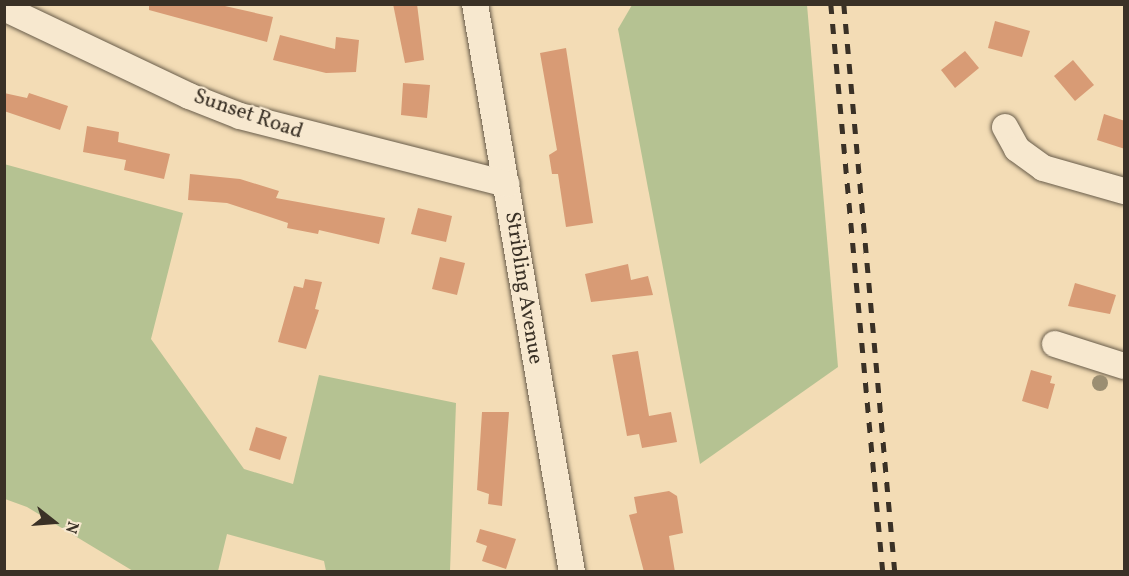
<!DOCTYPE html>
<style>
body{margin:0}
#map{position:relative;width:1129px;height:576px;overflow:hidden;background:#f3dcb5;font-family:Vollkorn,serif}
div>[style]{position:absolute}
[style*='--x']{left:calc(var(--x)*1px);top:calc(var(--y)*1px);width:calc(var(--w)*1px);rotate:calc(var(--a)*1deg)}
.green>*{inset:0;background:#b5c292}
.building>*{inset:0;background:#d89b75}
.roads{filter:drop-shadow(0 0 2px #685c4a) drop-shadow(0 0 2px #685c4a)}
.minor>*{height:26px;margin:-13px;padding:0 13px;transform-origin:13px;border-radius:13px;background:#f7e8cf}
.rail>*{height:4.5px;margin-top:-2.25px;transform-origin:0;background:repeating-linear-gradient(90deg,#3a3126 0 10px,transparent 0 20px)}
.trees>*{width:16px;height:16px;margin:-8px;border-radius:50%;background:#9b8e72}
span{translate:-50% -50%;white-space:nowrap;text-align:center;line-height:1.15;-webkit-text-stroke:4.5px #f7e8cf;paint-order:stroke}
.street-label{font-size:21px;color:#3a3126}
.frame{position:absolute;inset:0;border:6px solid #3a3126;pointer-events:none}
.north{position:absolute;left:24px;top:492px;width:60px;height:60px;-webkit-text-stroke:4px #f7e8cf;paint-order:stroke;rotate:107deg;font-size:16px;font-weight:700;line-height:24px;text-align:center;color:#3a3126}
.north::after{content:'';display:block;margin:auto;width:21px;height:27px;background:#3a3126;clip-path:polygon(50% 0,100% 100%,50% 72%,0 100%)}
</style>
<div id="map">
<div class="green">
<i style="clip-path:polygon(632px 5px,807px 5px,838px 367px,700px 464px,618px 29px)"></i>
<i style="clip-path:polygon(4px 164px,183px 213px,151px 339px,244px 469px,293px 484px,319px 375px,456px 403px,450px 571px,326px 571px,324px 561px,227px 534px,218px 571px,133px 571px,27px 507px,5px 499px)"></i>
</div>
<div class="building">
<i style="clip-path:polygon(149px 4px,216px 4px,273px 17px,267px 42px,149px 10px)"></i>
<i style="clip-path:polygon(393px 4px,417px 4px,424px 60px,405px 63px)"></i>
<i style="clip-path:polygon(995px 21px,1030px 31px,1022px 57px,988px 48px)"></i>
<i style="clip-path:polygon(280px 35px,335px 49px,336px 37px,359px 40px,356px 72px,326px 73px,273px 60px)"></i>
<i style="clip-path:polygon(566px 48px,593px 223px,566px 227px,558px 174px,552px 174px,549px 155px,557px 150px,540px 53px)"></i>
<i style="clip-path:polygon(965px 51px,979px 68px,955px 88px,941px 70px)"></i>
<i style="clip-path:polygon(1073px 60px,1094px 85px,1075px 101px,1054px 76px)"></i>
<i style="clip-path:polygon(403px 83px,430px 85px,427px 118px,401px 115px)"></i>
<i style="clip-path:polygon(4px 93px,27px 98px,29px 93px,68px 106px,60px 130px,4px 111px)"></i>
<i style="clip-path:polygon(1104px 114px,1125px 121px,1125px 149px,1097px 140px)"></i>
<i style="clip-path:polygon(87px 126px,119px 132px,118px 142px,170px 154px,164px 179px,124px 170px,126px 160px,83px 152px)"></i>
<i style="clip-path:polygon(190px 174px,240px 179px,279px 191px,276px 198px,385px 218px,379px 244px,319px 230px,318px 234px,287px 228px,288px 223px,227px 203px,188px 200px)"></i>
<i style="clip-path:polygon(418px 208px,452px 216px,446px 242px,411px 234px)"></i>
<i style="clip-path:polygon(440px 257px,465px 263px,457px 295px,432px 289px)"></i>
<i style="clip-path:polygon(628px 264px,631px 280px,648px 276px,653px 295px,591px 302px,585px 274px)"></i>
<i style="clip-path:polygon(305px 279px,322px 282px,315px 309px,319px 310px,306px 349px,278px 342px,294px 286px,303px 288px)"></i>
<i style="clip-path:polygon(1075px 283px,1116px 295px,1110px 314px,1068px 306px)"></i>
<i style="clip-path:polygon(638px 351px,649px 416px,671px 412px,677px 442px,642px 448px,639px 434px,627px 436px,612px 355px)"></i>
<i style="clip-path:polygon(1031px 370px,1052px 376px,1050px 383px,1055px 384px,1048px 409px,1022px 401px)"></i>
<i style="clip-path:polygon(482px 412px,509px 412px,502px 506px,488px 504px,489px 494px,477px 490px)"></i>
<i style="clip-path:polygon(256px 427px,287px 437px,280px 460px,249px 450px)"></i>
<i style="clip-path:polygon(669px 491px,677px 496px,683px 533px,669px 536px,675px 572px,644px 572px,629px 515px,637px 513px,634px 497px)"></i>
<i style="clip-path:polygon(480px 529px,516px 539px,506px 569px,482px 561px,487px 546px,476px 542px)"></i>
</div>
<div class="roads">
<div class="minor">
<i style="--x:475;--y:4;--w:576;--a:80.31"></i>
<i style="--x:4;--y:8;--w:205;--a:25.4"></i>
<i style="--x:189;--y:96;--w:55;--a:21.4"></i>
<i style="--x:240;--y:116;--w:275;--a:14.3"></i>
<i style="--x:1005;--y:127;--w:25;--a:61"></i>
<i style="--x:1017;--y:149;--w:32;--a:36"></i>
<i style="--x:1043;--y:168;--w:84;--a:15.9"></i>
<i style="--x:1055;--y:344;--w:72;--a:17.7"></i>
</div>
</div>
<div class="rail">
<i style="--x:831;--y:4;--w:570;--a:84.77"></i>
<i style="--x:844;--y:4;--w:570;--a:84.87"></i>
</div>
<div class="trees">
<i style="left:1100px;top:383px"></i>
</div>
<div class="street-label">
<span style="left:248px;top:115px;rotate:19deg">Sunset Road</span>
<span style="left:523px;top:288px;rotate:81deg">Stribling Avenue</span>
</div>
<div class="frame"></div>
<div class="north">N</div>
</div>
